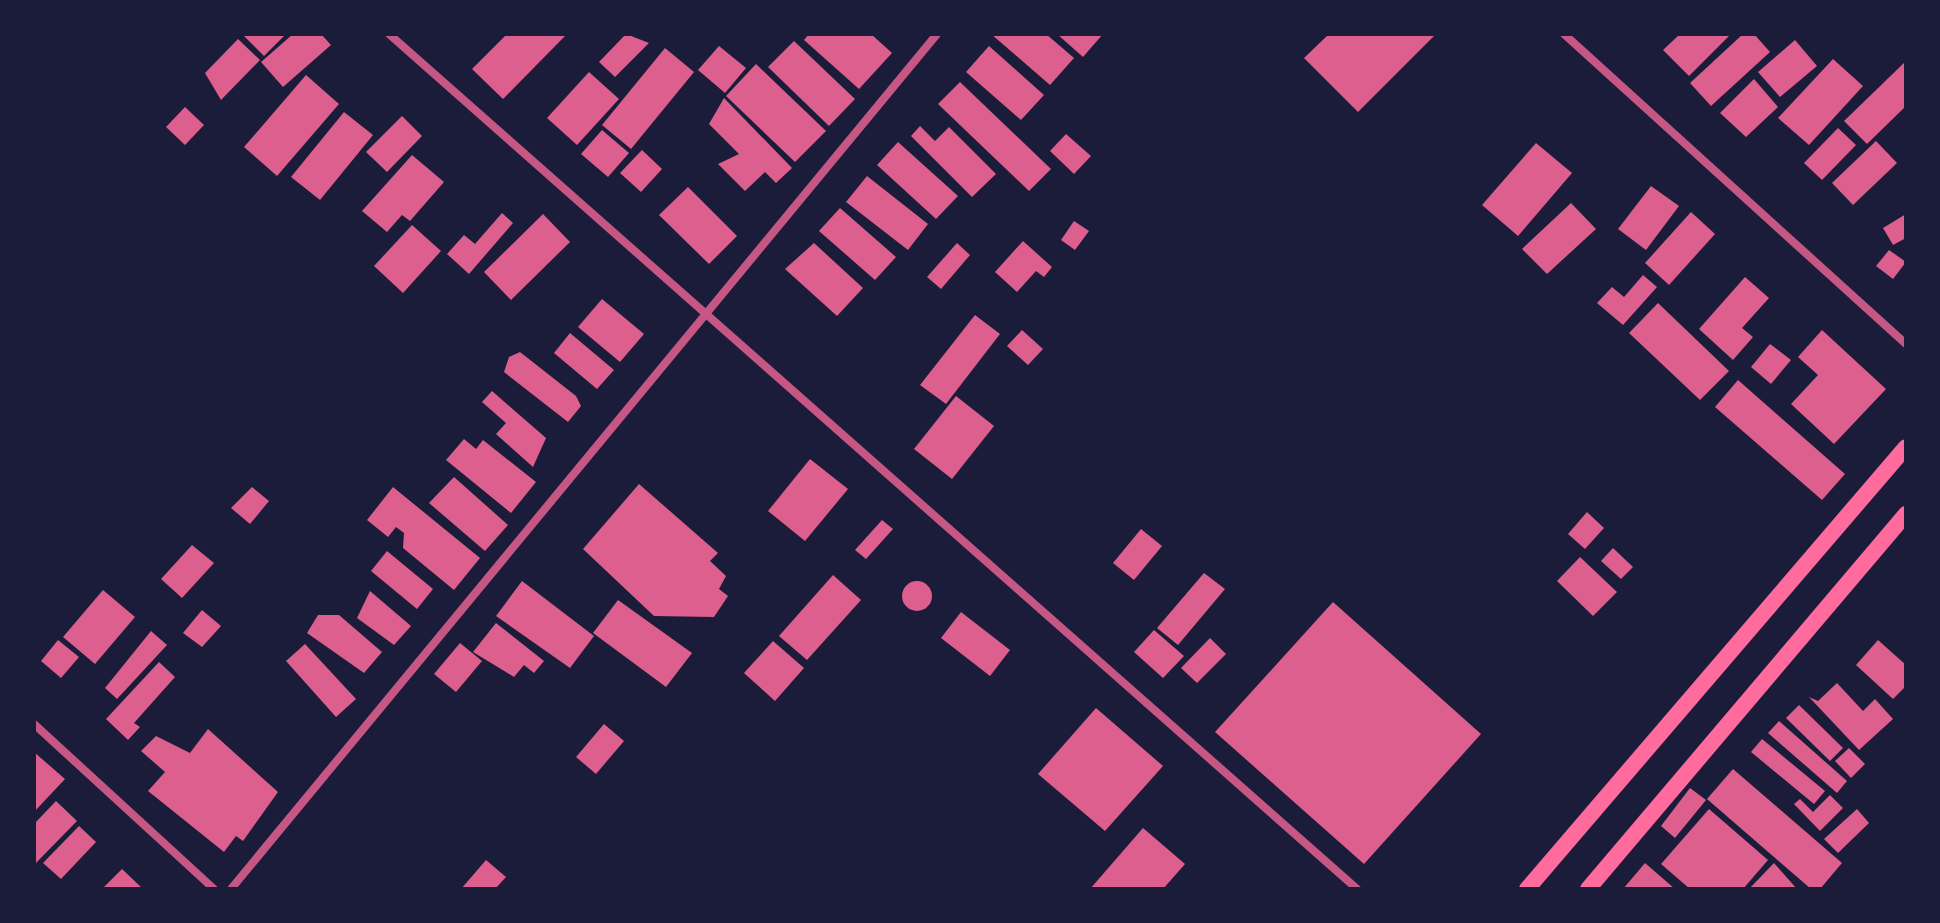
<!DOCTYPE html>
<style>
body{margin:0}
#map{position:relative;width:1940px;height:923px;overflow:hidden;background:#1b1b3a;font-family:Helvetica,sans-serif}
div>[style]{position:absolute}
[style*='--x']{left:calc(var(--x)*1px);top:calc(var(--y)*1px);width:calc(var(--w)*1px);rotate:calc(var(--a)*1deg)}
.building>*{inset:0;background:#dd5f8e}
.round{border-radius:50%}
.minor>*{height:8px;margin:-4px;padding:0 4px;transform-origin:4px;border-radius:4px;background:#c65784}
.secondary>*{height:16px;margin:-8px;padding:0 8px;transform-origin:8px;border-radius:8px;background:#ff6b9d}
span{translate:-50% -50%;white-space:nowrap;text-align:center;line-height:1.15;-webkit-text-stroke:8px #1b1b3a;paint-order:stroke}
.frame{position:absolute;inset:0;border:36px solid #1b1b3a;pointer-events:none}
</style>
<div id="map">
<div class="building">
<i style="clip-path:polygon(242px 34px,286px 34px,264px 56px)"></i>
<i style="clip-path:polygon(293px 34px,321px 34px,331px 45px,283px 87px,261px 62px)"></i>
<i style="clip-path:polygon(507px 34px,567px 34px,503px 99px,472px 69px)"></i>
<i style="clip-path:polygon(626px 34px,649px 43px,615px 77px,599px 62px)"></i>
<i style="clip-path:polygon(809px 34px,871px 34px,892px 53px,859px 89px,804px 40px)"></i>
<i style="clip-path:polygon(991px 34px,1046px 34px,1074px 58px,1050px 85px)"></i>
<i style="clip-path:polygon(1057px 34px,1103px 34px,1083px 57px)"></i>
<i style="clip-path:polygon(1329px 34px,1436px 34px,1358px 112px,1304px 58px)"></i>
<i style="clip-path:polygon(1680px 34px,1731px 34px,1689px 76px,1663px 50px)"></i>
<i style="clip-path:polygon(1743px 34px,1754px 34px,1770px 52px,1711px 106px,1690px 83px)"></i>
<i style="clip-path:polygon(238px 39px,260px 60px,221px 100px,205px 73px)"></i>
<i style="clip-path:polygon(1795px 40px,1817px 66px,1780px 97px,1758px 72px)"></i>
<i style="clip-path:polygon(794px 41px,855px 99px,829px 126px,768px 67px)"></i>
<i style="clip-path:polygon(719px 46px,746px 68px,725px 93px,698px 70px)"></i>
<i style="clip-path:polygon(989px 46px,1044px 95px,1021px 120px,966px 72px)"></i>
<i style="clip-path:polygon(665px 48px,694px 72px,631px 149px,602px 125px)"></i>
<i style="clip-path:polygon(1833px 59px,1863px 86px,1809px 145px,1778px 118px)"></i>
<i style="clip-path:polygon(1906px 61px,1906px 106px,1867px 144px,1844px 121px)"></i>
<i style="clip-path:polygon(756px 64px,826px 131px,795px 162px,726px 96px)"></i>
<i style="clip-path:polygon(589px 72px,619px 99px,577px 145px,547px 118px)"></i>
<i style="clip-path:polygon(306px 75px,339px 104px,277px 176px,244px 147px)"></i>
<i style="clip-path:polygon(1754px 79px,1778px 107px,1746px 137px,1720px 113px)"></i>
<i style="clip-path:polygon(960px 82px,1051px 169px,1029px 191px,938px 104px)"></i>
<i style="clip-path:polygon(724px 98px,792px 168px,776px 183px,765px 172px,745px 191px,718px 164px,739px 154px,709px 124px)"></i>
<i style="clip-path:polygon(185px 107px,204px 125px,185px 145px,166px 127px)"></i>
<i style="clip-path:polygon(344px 112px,373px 135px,320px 200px,291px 177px)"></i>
<i style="clip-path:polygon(402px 116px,422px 136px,387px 172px,366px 152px)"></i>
<i style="clip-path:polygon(920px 126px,935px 141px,949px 127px,996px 174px,972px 197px,911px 136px)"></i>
<i style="clip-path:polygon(1838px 128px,1856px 145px,1822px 180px,1804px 163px)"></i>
<i style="clip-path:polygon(602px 130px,629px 153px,608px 177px,581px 154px)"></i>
<i style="clip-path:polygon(1066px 134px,1091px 156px,1074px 174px,1050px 151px)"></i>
<i style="clip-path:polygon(1876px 141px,1897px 163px,1853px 205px,1832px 183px)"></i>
<i style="clip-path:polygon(898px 142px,958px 196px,936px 219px,877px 165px)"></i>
<i style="clip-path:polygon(1536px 143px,1572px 173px,1518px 236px,1482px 205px)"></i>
<i style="clip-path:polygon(642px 150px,662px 169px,641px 192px,620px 173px)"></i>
<i style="clip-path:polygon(412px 155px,444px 182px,410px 221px,402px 215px,387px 232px,362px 211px)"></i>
<i style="clip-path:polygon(867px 176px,928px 224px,908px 250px,846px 202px)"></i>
<i style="clip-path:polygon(1651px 186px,1679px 206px,1646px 250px,1618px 229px)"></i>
<i style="clip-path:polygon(688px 187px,737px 236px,709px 264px,659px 215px)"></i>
<i style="clip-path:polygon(1571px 203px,1596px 229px,1547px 274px,1522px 249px)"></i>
<i style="clip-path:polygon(840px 208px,896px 257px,875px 280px,819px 231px)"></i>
<i style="clip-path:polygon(1691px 212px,1715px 234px,1669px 285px,1645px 263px)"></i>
<i style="clip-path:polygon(502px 213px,513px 223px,469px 274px,447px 254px,464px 235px,475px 244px)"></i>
<i style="clip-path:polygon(543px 214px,570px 242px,511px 300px,484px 272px)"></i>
<i style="clip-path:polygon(1906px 214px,1906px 238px,1893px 245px,1883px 228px)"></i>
<i style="clip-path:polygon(1074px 221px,1089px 231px,1075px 250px,1061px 240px)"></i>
<i style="clip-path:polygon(412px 225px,441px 251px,403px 293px,374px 266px)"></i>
<i style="clip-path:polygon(1023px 241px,1052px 267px,1044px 277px,1036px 271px,1017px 292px,995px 272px)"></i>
<i style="clip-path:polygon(814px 243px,863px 288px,837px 316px,785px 269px)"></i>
<i style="clip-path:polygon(957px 243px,970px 255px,941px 289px,927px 277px)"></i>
<i style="clip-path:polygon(1889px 250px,1906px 262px,1893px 279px,1876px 266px)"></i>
<i style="clip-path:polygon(1643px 275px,1657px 287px,1623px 325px,1597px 303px,1612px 287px,1624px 297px)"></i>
<i style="clip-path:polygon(1745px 277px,1769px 298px,1742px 328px,1753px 337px,1733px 360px,1699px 329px)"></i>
<i style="clip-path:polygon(602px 299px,644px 334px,620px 362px,578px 327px)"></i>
<i style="clip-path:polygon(1658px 303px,1729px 371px,1700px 400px,1629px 333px)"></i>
<i style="clip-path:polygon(975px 315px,1000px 334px,946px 404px,920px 385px)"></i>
<i style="clip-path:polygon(1022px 330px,1043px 349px,1028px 365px,1007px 346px)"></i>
<i style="clip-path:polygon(1822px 330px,1886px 389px,1834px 444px,1791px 404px,1818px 375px,1798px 357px)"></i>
<i style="clip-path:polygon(570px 333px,614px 370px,597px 389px,554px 353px)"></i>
<i style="clip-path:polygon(1770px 344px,1791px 360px,1771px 384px,1751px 367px)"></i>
<i style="clip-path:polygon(520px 352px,576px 396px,581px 406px,568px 422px,504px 372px,509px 357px)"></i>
<i style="clip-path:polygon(1738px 380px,1845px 474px,1822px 500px,1715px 407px)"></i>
<i style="clip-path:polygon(492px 391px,546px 438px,533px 467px,496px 434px,506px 423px,482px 402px)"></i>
<i style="clip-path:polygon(956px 396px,994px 426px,952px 479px,914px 449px)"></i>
<i style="clip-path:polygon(464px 439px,476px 449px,483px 440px,536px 482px,511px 513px,446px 460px)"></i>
<i style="clip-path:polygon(810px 459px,848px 489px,805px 541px,768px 511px)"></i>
<i style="clip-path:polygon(454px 477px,508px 525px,485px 551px,429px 503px)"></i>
<i style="clip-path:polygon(639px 484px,718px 553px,710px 561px,726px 576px,719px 589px,728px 596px,714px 617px,654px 616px,583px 549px)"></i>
<i style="clip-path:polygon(252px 487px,269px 501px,250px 524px,231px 508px)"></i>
<i style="clip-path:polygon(393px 487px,480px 558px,454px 590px,403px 548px,404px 533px,396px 527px,388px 537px,367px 520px)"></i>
<i style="clip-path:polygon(1587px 512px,1604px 528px,1585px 549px,1568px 534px)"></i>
<i style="clip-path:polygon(882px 520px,893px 529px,866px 559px,855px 550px)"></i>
<i style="clip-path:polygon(1141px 529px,1162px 546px,1134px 580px,1113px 563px)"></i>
<i style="clip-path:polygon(192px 545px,214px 563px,182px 598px,161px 579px)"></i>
<i style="clip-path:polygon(1613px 548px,1633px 567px,1621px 579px,1601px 561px)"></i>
<i style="clip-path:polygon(387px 551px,433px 589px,417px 609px,371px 571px)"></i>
<i style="clip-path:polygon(1580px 557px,1617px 592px,1593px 616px,1557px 581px)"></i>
<i style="clip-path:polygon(1204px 573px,1225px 589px,1178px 645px,1157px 628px)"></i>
<i style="clip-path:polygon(833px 575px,861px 600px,807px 660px,779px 636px)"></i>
<i style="clip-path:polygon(522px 581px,594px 636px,570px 668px,496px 616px)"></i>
<i class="round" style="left:902px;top:581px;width:30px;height:30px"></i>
<i style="clip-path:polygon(103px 590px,135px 617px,95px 664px,63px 637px)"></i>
<i style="clip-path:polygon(370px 591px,411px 626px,394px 645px,357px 618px)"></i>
<i style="clip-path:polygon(618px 600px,692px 653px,666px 687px,593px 633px)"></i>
<i style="clip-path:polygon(1333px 602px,1481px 734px,1364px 864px,1215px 732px)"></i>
<i style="clip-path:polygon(202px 610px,221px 626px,202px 647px,183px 633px)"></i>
<i style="clip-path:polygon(961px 612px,1010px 650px,990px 676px,941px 638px)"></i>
<i style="clip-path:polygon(318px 615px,339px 615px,382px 652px,364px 673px,307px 633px)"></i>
<i style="clip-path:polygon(496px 623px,544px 661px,534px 673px,524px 665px,514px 677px,473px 652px)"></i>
<i style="clip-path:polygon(1154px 630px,1184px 656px,1163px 678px,1134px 652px)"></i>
<i style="clip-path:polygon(151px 631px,167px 645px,117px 699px,105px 688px)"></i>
<i style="clip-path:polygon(1210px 638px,1226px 654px,1197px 683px,1181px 668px)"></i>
<i style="clip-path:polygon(58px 640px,79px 657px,61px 678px,41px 661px)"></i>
<i style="clip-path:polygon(1878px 640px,1906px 665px,1906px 686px,1893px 699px,1856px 665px)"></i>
<i style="clip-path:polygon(773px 641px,804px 668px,775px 701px,744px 673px)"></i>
<i style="clip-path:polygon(460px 643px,482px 661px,456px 692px,434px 674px)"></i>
<i style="clip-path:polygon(305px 644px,356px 699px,336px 717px,286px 661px)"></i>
<i style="clip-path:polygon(159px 662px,175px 677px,134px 723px,140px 727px,128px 740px,106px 719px)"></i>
<i style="clip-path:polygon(1837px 683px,1863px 711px,1875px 699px,1893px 719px,1859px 750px,1809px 697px,1818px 701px)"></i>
<i style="clip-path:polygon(1799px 705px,1843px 748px,1830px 761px,1786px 718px)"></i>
<i style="clip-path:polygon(1096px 708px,1163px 766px,1105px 831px,1038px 774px)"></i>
<i style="clip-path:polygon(1779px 721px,1847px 781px,1837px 793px,1768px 733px)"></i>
<i style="clip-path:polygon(604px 724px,624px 741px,596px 774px,576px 757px)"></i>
<i style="clip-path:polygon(208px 729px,278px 792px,243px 841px,236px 836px,224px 852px,148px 791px,165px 772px,141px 751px,156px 736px,190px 753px)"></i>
<i style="clip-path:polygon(1762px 739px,1825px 791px,1814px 804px,1751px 752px)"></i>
<i style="clip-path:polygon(1849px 748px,1865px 764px,1851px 778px,1835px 761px)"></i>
<i style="clip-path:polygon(34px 752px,65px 779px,34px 812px)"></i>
<i style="clip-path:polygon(1733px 769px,1842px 863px,1820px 889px,1811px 889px,1707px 799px)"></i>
<i style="clip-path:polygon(1690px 788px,1706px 800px,1675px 838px,1661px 826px)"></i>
<i style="clip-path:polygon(1830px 795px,1843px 808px,1820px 831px,1794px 804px,1800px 799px,1813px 812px)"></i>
<i style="clip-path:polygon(56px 801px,77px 821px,34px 865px,34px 824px)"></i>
<i style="clip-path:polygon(1709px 809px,1768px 860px,1743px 889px,1690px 889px,1661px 864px)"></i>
<i style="clip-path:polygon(1857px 809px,1869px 823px,1838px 853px,1824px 839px)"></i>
<i style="clip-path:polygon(79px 826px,96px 842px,61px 879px,43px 863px)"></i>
<i style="clip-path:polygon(1143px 828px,1185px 864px,1163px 889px,1090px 889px)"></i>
<i style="clip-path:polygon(486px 860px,506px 877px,495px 889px,461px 889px)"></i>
<i style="clip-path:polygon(1645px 863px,1675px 889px,1623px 889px)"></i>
<i style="clip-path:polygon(1774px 863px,1797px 889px,1749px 889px)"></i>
<i style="clip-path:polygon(122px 869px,143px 889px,102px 889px)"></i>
</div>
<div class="minor">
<i style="--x:389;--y:34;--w:1292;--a:41.45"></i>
<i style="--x:1564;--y:34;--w:462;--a:42.2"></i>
<i style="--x:34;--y:724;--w:244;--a:42.5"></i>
<i style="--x:231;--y:889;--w:1109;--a:-50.45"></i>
</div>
<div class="secondary">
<i style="--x:1527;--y:889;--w:582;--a:-49.39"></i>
<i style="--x:1588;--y:889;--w:492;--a:-49.7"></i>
</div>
<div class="frame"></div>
</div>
